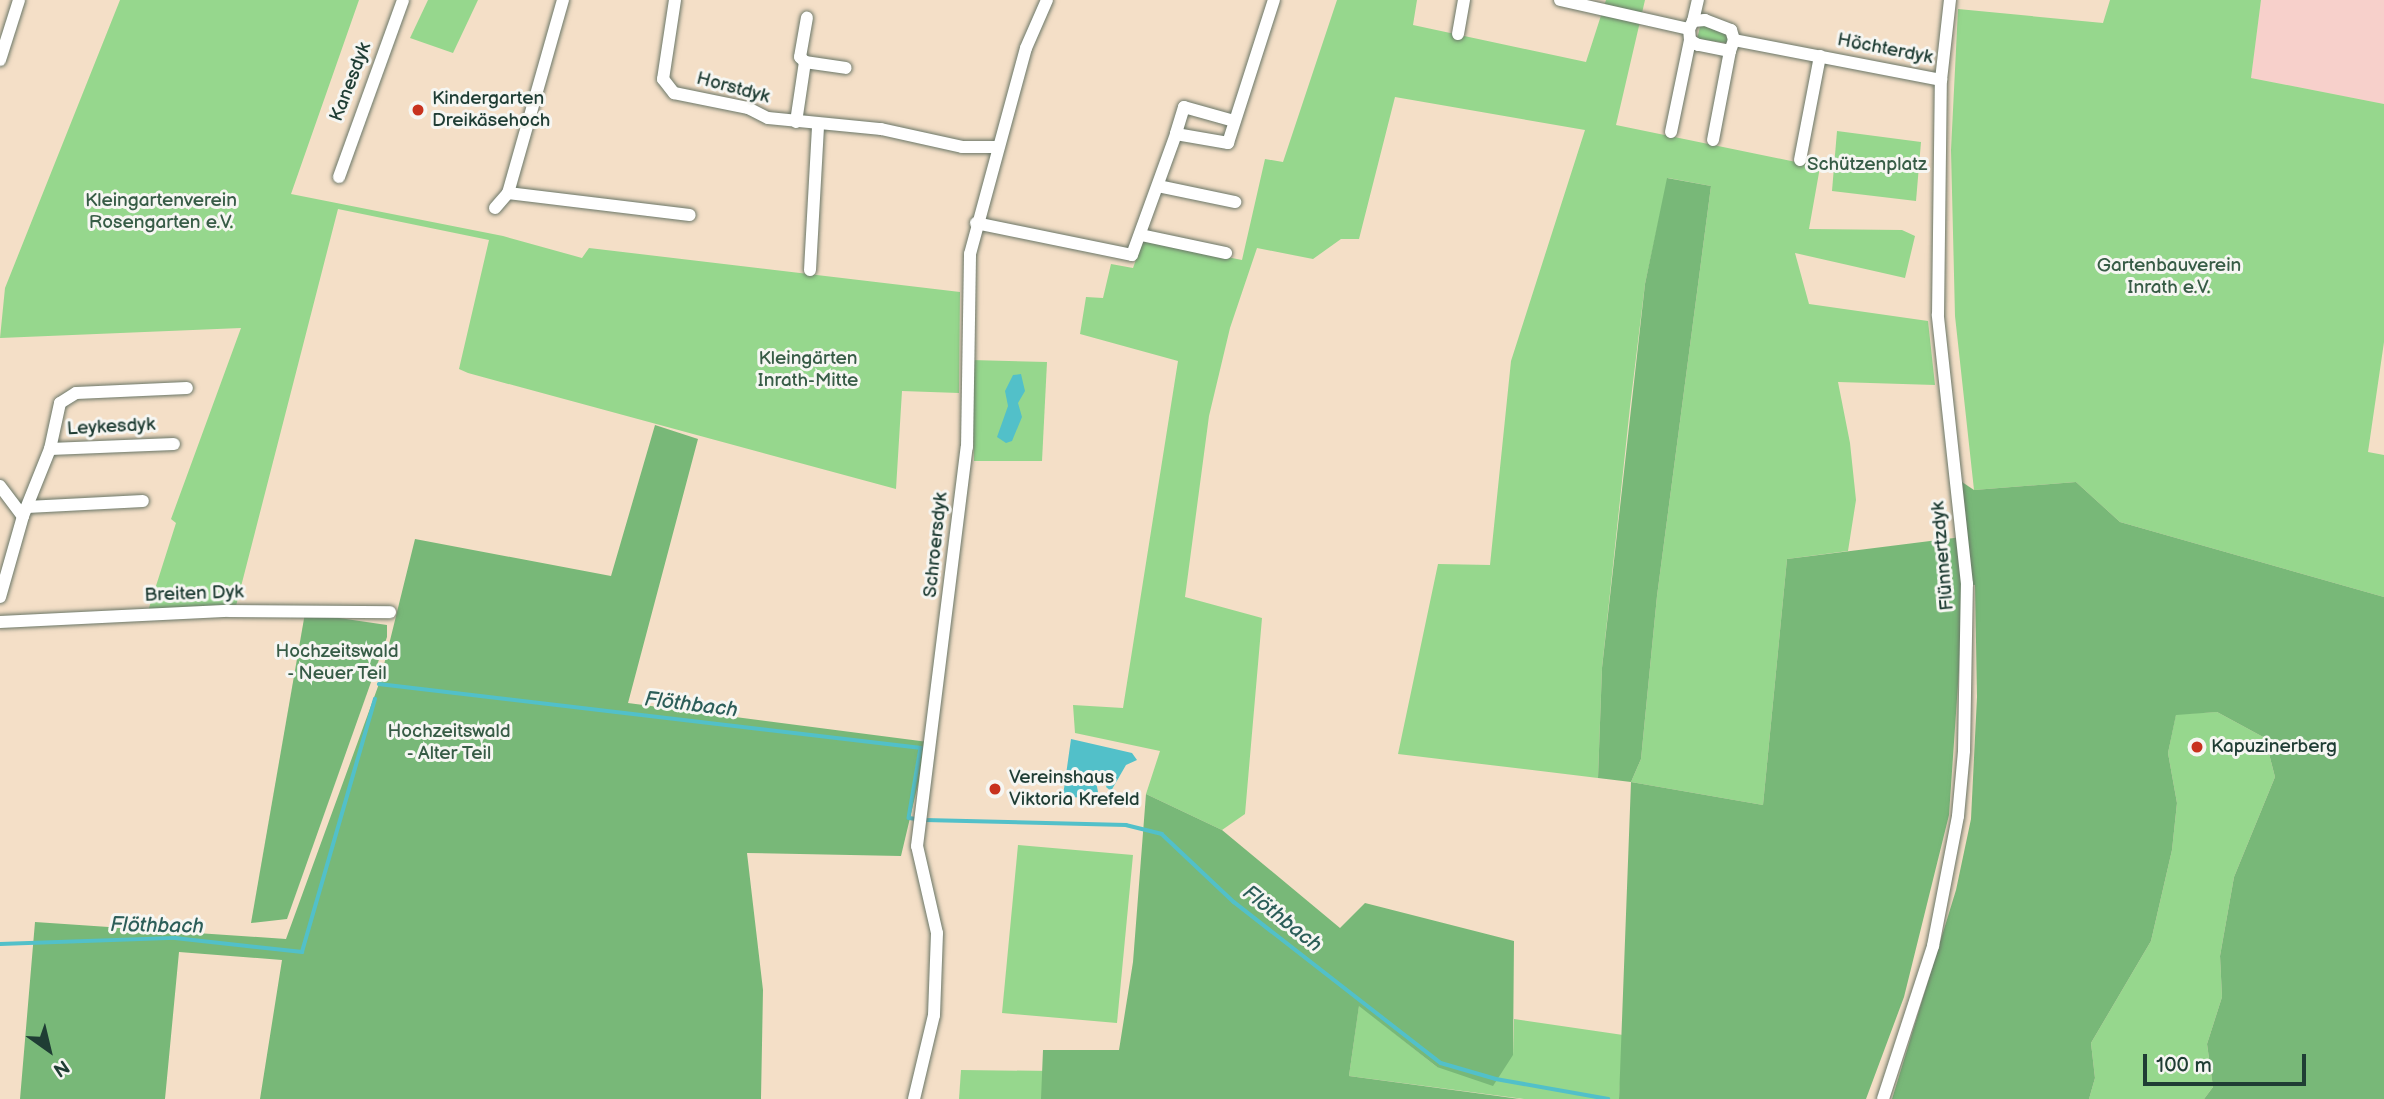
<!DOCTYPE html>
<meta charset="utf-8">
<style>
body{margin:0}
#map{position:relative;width:2384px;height:1099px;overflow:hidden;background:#f4dfc7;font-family:"Balsamiq Sans",sans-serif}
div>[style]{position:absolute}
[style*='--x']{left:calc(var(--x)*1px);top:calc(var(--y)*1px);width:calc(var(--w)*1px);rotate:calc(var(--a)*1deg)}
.built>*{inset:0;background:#f7d0cb}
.green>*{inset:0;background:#96d78d}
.forest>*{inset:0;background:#78b878}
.water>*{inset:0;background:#52c0c9}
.stream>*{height:3.5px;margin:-1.75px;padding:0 1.75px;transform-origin:1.75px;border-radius:1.75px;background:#52c0c9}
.roads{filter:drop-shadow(0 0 2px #6a7667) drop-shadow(0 0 2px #6a7667)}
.minor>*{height:12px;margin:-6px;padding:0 6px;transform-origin:6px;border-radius:6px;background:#fff}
.dots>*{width:19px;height:19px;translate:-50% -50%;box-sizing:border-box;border:4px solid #f6f6f2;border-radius:50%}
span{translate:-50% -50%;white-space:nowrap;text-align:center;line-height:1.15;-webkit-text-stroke:6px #f6f6f2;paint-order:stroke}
.street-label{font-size:19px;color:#1f3d34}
.poi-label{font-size:19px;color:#1f3d34}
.left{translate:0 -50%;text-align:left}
.park-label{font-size:19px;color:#375c46}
.water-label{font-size:21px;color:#2c5e59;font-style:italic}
.north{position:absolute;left:14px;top:1015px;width:70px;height:70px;-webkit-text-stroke:5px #f6f6f2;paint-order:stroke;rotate:146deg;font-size:19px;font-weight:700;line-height:28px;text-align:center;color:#1f3d34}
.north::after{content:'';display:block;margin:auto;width:24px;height:32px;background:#1f3d34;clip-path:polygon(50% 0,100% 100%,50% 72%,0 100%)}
.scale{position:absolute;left:2143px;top:1054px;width:163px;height:32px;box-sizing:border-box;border:4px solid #1f3d34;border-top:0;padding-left:9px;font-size:21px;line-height:24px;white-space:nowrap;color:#1f3d34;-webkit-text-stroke:5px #f6f6f2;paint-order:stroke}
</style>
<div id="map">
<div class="built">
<i style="clip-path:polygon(2261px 0,2384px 0,2384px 104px,2251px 78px)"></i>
</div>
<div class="green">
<i style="clip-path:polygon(120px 0,359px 0,291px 194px,503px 236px,582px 258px,589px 248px,960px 292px,959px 393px,902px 391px,896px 489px,468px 373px,459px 369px,489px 240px,338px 209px,236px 606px,148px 611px,176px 523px,171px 519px,241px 328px,0 338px,5px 288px)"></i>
<i style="clip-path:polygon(428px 0,478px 0,453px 53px,410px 38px)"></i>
<i style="clip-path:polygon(1337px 0,1417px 0,1413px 25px,1586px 62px,1606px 0,1645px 0,1616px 125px,1820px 167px,1809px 229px,1902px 230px,1915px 236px,1905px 278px,1795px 253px,1809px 304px,1928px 321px,1935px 385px,1838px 382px,1850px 443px,1856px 500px,1848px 551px,1787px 559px,1763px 805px,1631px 782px,1641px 759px,1657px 596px,1711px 186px,1668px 178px,1645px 284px,1630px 407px,1602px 668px,1598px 778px,1398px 754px,1438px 564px,1490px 565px,1511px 361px,1585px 130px,1395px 97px,1359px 239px,1341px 239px,1313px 259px,1257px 248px,1230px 328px,1209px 416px,1185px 597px,1262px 618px,1245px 814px,1222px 830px,1146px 794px,1160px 751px,1075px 733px,1073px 705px,1123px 708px,1178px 361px,1080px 334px,1086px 297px,1103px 298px,1111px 264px,1133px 268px,1143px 240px,1242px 260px,1265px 159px,1283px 162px)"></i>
<i style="clip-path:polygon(2110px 0,2261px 0,2251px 78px,2384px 104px,2384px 342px,2368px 452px,2384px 455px,2384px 597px,2120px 522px,2076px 482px,1974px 490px,1955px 316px,1951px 150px,1958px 9px,2103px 23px)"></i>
<i style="clip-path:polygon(1701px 23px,1730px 35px,1727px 43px,1697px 39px)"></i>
<i style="clip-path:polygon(1837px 131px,1921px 142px,1916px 201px,1832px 191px)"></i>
<i style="clip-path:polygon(971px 360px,1047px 362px,1042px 461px,974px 461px)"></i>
<i style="clip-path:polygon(2217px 712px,2265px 738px,2275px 777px,2234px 877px,2220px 956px,2222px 997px,2207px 1044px,2213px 1087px,2204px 1099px,2089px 1099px,2095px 1078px,2091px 1043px,2151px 941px,2172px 850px,2177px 803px,2168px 753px,2176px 714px)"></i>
<i style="clip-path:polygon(1018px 845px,1133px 855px,1117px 1023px,1002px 1013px)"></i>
<i style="clip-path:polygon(1359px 1005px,1437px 1067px,1513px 1055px,1514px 1019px,1623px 1035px,1619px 1099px,1524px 1099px,1349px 1076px)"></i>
<i style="clip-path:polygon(961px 1070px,1052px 1071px,1051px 1099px,959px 1099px)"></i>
</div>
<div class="forest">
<i style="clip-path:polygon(1667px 178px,1711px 186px,1657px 596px,1641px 759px,1631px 782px,1763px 805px,1787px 559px,1962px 537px,1965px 582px,1949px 815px,1904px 997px,1866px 1099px,1619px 1099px,1631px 782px,1598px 778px,1602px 668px,1645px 284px)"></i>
<i style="clip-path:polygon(655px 425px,698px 439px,628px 703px,928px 742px,901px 856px,747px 853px,763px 990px,761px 1099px,260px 1099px,282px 960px,179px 952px,165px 1099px,20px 1099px,35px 922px,286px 939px,380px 681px,415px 539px,611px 576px)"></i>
<i style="clip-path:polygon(1962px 482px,1974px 490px,2076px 482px,2120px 522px,2384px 597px,2384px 1099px,2204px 1099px,2213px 1087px,2207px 1044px,2222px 997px,2220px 956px,2234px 877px,2275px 777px,2265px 738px,2217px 712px,2176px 715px,2168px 753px,2177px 803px,2172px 850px,2151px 941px,2091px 1043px,2095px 1078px,2089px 1099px,1892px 1099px,1956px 890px,1971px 819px,1977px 697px,1975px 585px,1967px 584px)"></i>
<i style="clip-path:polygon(305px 613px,387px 625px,387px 637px,287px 919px,251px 923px)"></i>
<i style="clip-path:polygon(1146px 794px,1222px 830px,1340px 928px,1365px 903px,1514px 941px,1513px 1055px,1493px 1086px,1437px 1067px,1359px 1006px,1349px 1076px,1520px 1099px,1041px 1099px,1043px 1050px,1119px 1050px,1133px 962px)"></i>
</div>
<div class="water">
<i style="clip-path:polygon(1021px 374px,1025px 391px,1018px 403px,1022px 417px,1012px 441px,1006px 443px,997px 437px,1008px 406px,1005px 391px,1013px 375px)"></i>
<i style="clip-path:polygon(1071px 739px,1132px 753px,1137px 760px,1126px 765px,1111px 791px,1106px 787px,1110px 777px,1103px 771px,1095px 776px,1098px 792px,1093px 799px,1063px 796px)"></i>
</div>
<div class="stream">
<i style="--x:379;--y:684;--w:546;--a:6.73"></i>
<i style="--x:921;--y:748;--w:71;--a:99.7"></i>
<i style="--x:909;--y:818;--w:7;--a:8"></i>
<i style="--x:925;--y:820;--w:201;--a:1.4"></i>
<i style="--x:1126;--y:825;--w:37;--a:14"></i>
<i style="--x:1162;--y:834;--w:99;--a:43.4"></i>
<i style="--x:1234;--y:902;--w:262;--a:37.9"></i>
<i style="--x:1441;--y:1063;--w:57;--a:16.2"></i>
<i style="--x:1496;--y:1079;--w:114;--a:10.1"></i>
<i style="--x:0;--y:944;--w:175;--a:-2"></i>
<i style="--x:175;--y:938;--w:128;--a:6.3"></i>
<i style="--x:302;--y:952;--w:263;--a:-73.9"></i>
</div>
<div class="roads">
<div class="minor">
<i style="--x:675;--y:0;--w:80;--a:98.6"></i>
<i style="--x:663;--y:79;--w:18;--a:52"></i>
<i style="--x:674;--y:93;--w:76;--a:11.5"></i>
<i style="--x:748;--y:108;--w:22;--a:27"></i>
<i style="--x:768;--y:118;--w:114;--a:5.6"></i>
<i style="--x:881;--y:129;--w:83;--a:12.5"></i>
<i style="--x:962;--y:147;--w:35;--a:0"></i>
<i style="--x:1560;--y:0;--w:132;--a:12.7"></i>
<i style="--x:1693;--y:21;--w:22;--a:-77"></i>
<i style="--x:1458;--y:34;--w:35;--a:-80"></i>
<i style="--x:1734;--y:40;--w:12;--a:110"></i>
<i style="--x:1730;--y:51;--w:33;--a:-169"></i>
<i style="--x:1698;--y:45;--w:9;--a:-148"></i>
<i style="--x:1690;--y:40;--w:11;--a:-95"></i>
<i style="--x:1689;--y:29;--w:9;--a:-63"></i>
<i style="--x:1693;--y:21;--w:12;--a:-5"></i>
<i style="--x:1705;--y:20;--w:28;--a:21"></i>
<i style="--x:1731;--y:30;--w:10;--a:73"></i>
<i style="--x:1734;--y:40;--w:211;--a:10.9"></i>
<i style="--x:0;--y:60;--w:63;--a:-72.4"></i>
<i style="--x:805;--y:62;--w:7;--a:-135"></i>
<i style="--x:800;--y:57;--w:40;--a:-80"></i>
<i style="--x:1234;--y:121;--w:52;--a:-164.4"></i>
<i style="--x:1184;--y:107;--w:28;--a:107"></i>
<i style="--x:1176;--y:134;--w:53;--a:9.8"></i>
<i style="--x:1228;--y:143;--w:150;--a:-72.2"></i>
<i style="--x:796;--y:122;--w:61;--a:-81.5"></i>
<i style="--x:805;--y:62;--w:41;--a:8.3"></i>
<i style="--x:1671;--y:132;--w:94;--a:-78.3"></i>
<i style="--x:1713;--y:140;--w:91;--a:-79.2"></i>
<i style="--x:1800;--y:160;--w:106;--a:-79.1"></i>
<i style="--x:339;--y:177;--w:188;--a:-70.1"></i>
<i style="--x:1158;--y:186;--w:79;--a:11.7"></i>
<i style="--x:508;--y:193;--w:183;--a:6.9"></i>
<i style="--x:495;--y:208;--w:20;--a:-49"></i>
<i style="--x:508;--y:193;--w:201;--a:-74.1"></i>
<i style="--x:976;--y:223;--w:159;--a:11.6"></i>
<i style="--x:1132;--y:255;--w:129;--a:-70"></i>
<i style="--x:1141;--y:235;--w:87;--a:12"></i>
<i style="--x:810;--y:270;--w:144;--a:-86.8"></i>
<i style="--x:50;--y:449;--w:124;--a:-2.3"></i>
<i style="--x:0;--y:486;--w:38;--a:53"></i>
<i style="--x:27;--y:507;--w:116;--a:-3"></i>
<i style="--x:0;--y:597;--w:84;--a:-74.1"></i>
<i style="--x:23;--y:516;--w:72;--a:-68.1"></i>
<i style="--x:50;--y:449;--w:47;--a:-77.7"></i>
<i style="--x:60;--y:403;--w:19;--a:-32"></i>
<i style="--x:76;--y:393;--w:111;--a:-2.6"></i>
<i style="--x:0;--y:622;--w:229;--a:-2.8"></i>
<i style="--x:229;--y:611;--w:161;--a:0.4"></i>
<i style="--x:914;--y:1099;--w:86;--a:-76.6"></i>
<i style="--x:934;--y:1015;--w:82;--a:-87.9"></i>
<i style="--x:937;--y:933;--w:89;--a:-102.9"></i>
<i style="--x:917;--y:846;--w:402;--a:-82.9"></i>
<i style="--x:967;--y:447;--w:193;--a:-89.1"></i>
<i style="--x:970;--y:254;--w:213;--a:-74.8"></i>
<i style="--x:1026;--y:48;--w:52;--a:-66.4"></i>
<i style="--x:1883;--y:1099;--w:161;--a:-71.9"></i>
<i style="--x:1933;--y:946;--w:132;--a:-79.1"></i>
<i style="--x:1958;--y:816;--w:65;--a:-84.7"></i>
<i style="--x:1964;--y:751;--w:167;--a:-89"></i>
<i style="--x:1967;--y:584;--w:271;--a:-96.2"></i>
<i style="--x:1938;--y:315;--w:235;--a:-89.3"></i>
<i style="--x:1941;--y:80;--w:81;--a:-83.6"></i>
</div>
</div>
<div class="dots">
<i style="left:418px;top:110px;background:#c8321e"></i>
<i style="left:2197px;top:747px;background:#c8321e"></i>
<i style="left:995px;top:789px;background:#c8321e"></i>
</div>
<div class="street-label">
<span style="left:1885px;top:49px;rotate:11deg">Höchterdyk</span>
<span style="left:351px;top:82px;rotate:-69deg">Kanesdyk</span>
<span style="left:733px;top:88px;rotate:15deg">Horstdyk</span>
<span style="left:111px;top:427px;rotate:-3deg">Leykesdyk</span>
<span style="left:936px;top:545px;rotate:-84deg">Schroersdyk</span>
<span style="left:1943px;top:556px;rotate:-95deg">Flünnertzdyk</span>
<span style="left:194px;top:594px;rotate:-2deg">Breiten Dyk</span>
</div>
<div class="poi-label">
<span class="left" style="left:432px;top:110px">Kindergarten<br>Dreikäsehoch</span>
<span class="left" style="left:2211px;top:747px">Kapuzinerberg</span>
<span class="left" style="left:1009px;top:789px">Vereinshaus<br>Viktoria Krefeld</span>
</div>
<div class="park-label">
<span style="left:1867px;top:165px">Schützenplatz</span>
<span style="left:161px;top:212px">Kleingartenverein<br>Rosengarten e.V.</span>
<span style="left:2169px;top:277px">Gartenbauverein<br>Inrath e.V.</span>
<span style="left:808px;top:370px">Kleingärten<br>Inrath-Mitte</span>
<span style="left:337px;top:663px">Hochzeitswald<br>- Neuer Teil</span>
<span style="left:449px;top:743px">Hochzeitswald<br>- Alter Teil</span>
</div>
<div class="water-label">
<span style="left:691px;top:705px;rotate:7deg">Flöthbach</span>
<span style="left:1282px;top:919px;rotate:38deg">Flöthbach</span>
<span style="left:157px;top:926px;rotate:1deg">Flöthbach</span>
</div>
<div class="north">N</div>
<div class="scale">100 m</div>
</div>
